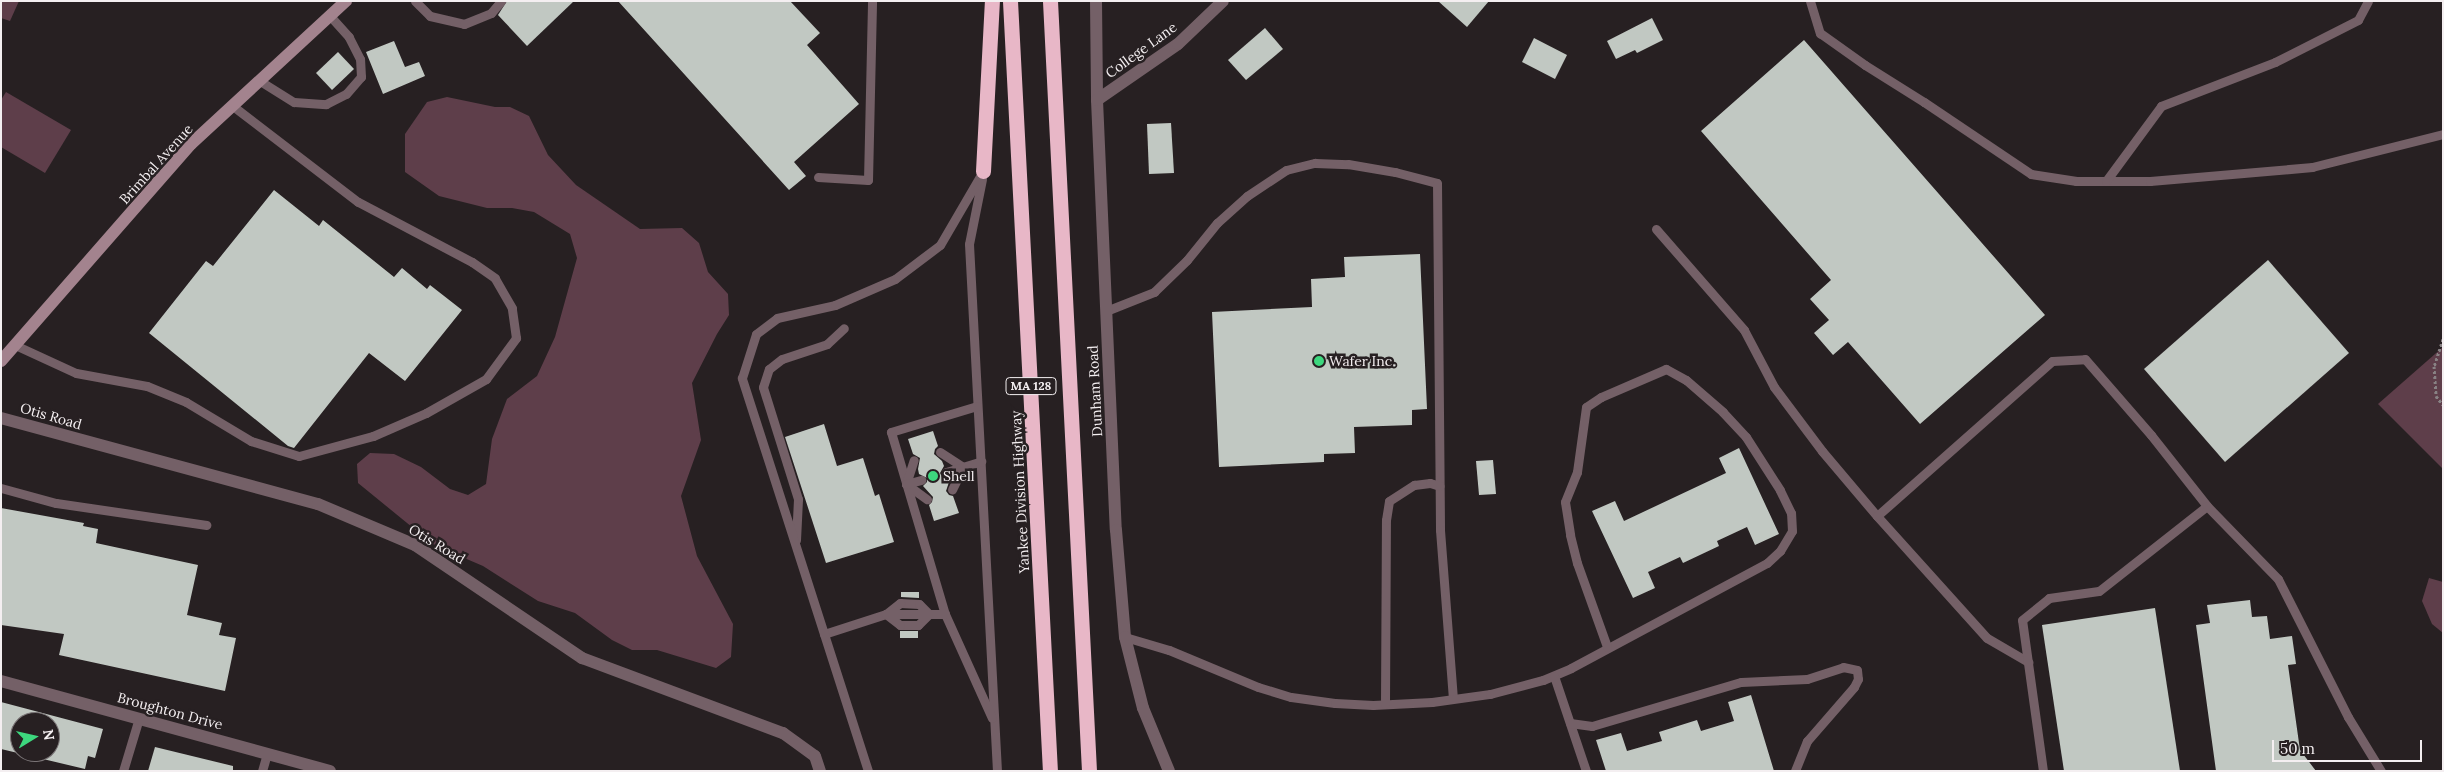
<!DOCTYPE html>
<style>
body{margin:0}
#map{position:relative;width:2444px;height:772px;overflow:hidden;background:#272022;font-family:Lora,serif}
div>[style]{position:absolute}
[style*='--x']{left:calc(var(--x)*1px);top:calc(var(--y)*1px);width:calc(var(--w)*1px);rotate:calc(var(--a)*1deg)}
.green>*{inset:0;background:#5e3e4a}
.building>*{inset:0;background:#c1c8c2}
.path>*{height:3px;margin-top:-1.5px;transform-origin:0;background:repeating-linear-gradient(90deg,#888284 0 2.5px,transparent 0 5px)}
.lane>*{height:9px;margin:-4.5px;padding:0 4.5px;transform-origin:4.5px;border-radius:4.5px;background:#746067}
.street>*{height:12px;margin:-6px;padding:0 6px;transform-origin:6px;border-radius:6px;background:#746067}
.secondary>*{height:12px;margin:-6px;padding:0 6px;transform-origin:6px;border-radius:6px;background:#a3838e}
.highway>*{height:15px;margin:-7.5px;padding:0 7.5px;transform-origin:7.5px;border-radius:7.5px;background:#e8b7c7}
.dots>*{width:14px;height:14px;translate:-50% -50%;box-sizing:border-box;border:2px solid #272022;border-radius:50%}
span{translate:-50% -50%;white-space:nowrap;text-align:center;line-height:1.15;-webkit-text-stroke:5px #272022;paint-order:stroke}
.shield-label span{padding:1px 4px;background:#272022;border:1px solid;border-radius:4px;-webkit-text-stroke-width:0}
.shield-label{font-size:12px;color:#f4eff1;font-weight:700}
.street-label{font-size:14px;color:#f4eff1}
.poi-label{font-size:14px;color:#f4eff1}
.left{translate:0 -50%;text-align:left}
.frame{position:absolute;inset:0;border:2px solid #f4eff1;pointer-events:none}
.north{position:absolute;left:10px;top:712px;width:50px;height:50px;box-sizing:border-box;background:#272022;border:1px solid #797375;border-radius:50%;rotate:81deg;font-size:14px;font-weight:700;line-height:20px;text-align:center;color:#f4eff1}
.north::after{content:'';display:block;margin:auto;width:18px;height:22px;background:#3dd77e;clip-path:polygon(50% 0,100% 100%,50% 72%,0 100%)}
.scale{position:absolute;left:2272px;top:740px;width:150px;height:22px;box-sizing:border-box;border:2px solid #f4eff1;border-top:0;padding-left:6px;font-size:15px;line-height:18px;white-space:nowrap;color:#f4eff1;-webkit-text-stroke:4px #272022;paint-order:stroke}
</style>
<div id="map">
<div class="green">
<i style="clip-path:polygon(1px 1px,19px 1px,10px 21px,1px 18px)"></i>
<i style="clip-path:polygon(6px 92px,71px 130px,45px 173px,1px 147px,1px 100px)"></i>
<i style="clip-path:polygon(447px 97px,495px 107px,510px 107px,529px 116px,548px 155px,576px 185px,640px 229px,682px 228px,699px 243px,708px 272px,728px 294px,729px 315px,717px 334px,692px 383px,701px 440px,681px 496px,697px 556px,733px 624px,731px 657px,716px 668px,657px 650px,632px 650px,612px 640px,575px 613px,538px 601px,483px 566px,434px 545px,358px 483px,357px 464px,370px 453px,394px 454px,421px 467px,450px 489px,468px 495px,486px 484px,492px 439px,507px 399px,537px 376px,555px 337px,577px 258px,570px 234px,534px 212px,512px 208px,487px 208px,439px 196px,405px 172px,405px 134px,427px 102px)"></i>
<i style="clip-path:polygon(2443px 347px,2443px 469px,2378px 404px)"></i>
<i style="clip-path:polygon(2429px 578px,2443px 582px,2443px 633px,2432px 624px,2422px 601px)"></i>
</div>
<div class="building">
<i style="clip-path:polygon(507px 1px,574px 1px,527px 46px,498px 15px)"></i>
<i style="clip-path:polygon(618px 1px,790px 1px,820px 33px,807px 45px,859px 104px,794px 162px,806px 176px,789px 190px)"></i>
<i style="clip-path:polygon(1438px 1px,1489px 1px,1467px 27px)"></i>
<i style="clip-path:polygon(1652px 18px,1663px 40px,1637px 53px,1635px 50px,1616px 59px,1607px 41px)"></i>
<i style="clip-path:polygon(1265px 28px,1283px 49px,1246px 80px,1228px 60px)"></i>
<i style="clip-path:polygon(1534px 38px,1567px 55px,1555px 79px,1522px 62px)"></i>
<i style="clip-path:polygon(1804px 40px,2045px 315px,1920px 424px,1848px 342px,1833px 355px,1814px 333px,1829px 320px,1810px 299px,1831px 280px,1701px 131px)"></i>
<i style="clip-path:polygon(394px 41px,405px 67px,419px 62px,425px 76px,383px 94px,366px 52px)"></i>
<i style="clip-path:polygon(338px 52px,354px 69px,332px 90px,316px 73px)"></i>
<i style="clip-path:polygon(1171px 123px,1174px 173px,1149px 174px,1147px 124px)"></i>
<i style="clip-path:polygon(274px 190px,319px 226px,323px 220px,394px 277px,402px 268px,427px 289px,430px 285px,462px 310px,405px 381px,369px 353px,294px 448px,288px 446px,149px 333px,206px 261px,213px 266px)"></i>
<i style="clip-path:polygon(1420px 254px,1427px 409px,1412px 410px,1412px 425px,1354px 427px,1355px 453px,1324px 454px,1324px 462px,1219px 467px,1212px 312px,1312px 307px,1311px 279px,1345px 277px,1344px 257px)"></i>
<i style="clip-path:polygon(2268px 260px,2349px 353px,2225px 462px,2144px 369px)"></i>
<i style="clip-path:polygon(824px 424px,837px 466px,863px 458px,875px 496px,879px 494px,894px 542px,826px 563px,785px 437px)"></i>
<i style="clip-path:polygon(933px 431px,938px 446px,935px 449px,934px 454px,942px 461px,944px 466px,940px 473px,942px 477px,948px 478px,949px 482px,946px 491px,949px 495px,953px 496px,959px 513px,934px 521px,929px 505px,932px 502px,933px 497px,923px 486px,927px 482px,927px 478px,919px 474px,918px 469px,920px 458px,913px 454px,908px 439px)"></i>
<i style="clip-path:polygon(1739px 448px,1779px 534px,1755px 545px,1747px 527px,1717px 541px,1719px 546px,1683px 563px,1680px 557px,1648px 572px,1655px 588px,1633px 598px,1592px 511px,1615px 501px,1624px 521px,1726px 473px,1719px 458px)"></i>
<i style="clip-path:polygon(1493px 460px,1496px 494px,1479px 495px,1476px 461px)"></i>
<i style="clip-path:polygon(1px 508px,84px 523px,83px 526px,98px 529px,96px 543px,198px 565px,187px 615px,222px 623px,219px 635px,236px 638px,225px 691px,59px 655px,64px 634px,1px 625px)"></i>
<i style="clip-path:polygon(901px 592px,919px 592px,919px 598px,901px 597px)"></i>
<i style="clip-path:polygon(2250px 600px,2252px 617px,2267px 616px,2270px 639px,2292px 636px,2296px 664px,2288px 665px,2300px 750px,2316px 771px,2216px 771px,2196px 625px,2210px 623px,2207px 605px)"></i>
<i style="clip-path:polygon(2155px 608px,2180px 771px,2064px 771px,2042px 625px)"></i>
<i style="clip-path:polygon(900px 631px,918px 631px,918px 638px,900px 638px)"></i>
<i style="clip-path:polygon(1751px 695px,1774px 771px,1606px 771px,1596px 740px,1621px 733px,1627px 751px,1662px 741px,1659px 732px,1697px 720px,1701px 731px,1734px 721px,1728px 702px)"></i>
<i style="clip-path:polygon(evenodd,1px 702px,103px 729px,95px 758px,88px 756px,85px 769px,1px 749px,1px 702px,20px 722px,50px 722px,50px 752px,20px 752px,20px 722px)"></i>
<i style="clip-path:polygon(155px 747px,233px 766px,233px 771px,148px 771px)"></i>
</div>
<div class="path">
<i style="--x:2443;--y:339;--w:28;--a:108"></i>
<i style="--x:2434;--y:366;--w:30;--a:86"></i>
<i style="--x:2436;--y:396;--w:11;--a:52"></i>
</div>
<div class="lane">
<i style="--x:415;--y:1;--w:21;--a:45"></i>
<i style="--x:430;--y:16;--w:35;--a:13"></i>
<i style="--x:464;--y:24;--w:29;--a:-22"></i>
<i style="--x:491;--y:13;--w:16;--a:-50"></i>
<i style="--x:1810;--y:1;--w:34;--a:73"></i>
<i style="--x:1820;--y:33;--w:55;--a:35.4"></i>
<i style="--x:1865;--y:65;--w:70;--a:32.1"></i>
<i style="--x:1924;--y:102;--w:129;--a:33.9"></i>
<i style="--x:2031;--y:174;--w:46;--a:8.8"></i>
<i style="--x:2076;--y:181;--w:74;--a:0"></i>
<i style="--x:2150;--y:181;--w:163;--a:-4.9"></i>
<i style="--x:2312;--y:167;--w:135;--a:-14.1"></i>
<i style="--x:260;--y:81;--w:40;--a:32"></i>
<i style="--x:294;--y:102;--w:32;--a:4"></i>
<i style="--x:326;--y:104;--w:22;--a:-27"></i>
<i style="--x:346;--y:94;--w:23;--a:-49"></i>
<i style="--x:361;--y:77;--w:18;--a:-93"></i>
<i style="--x:360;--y:59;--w:25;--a:-117"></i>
<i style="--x:349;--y:37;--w:30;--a:-132"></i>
<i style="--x:818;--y:177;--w:50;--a:3.4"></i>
<i style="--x:868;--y:180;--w:179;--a:-88.7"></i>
<i style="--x:982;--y:179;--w:66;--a:101.3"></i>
<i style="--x:969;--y:244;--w:528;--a:86.96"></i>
<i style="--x:2106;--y:181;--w:93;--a:-53.7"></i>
<i style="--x:2161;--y:106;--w:122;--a:-21.1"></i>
<i style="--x:2275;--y:62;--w:93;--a:-26.8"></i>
<i style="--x:2358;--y:20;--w:21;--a:-62"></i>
<i style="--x:1656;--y:229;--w:134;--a:48.9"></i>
<i style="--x:1744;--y:330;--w:64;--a:62.2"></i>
<i style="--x:1774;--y:387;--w:80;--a:53.1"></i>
<i style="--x:1822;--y:451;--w:85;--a:49.8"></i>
<i style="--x:1877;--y:516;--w:164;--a:48"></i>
<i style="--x:1987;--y:638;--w:48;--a:30.3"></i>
<i style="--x:1106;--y:311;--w:52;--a:-21.6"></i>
<i style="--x:1154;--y:292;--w:46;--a:-44.1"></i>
<i style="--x:1187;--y:260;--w:48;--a:-51"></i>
<i style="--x:1217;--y:223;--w:40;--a:-42"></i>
<i style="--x:1247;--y:196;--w:47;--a:-33.7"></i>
<i style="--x:1286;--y:170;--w:30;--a:-14"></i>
<i style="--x:1315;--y:163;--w:33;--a:2"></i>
<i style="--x:1348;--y:164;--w:48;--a:9.7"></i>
<i style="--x:1395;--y:172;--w:43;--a:14.7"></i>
<i style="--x:1437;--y:183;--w:347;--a:89.5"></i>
<i style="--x:1440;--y:530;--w:169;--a:85.6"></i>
<i style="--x:15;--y:345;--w:67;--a:24.7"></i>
<i style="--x:76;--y:373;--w:72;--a:10.4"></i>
<i style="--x:147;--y:386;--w:42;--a:22.3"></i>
<i style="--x:186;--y:402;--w:76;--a:31"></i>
<i style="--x:251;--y:441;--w:50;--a:17.4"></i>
<i style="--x:299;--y:456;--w:77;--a:-15.1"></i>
<i style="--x:373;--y:436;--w:58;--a:-23.5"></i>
<i style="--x:426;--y:413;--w:69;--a:-29.5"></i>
<i style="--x:486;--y:379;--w:51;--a:-53.8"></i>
<i style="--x:516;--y:338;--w:30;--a:-98"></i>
<i style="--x:512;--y:308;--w:34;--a:-120"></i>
<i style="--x:495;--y:278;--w:28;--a:-145"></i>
<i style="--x:472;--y:262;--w:129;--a:-152.2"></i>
<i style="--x:358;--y:202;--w:158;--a:-142.5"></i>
<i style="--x:977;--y:406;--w:90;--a:163.2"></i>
<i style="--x:891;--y:432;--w:190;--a:73.5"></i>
<i style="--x:945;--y:614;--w:114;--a:65.7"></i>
<i style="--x:940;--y:452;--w:27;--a:33"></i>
<i style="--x:963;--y:467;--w:25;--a:116"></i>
<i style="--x:946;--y:472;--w:37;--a:-17"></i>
<i style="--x:906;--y:484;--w:25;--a:-72"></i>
<i style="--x:906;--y:484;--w:26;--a:36"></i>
<i style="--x:906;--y:484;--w:16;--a:-15"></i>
<i style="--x:1;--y:488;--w:57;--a:15.3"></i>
<i style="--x:56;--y:503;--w:152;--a:8.3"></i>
<i style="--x:1877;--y:516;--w:234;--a:-41.5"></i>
<i style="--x:2052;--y:361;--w:33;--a:-3"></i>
<i style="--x:2085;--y:359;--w:101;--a:49"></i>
<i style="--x:2151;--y:435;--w:90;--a:51.7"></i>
<i style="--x:796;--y:540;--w:41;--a:-87.2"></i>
<i style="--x:798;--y:499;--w:117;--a:-107.4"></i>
<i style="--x:763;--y:387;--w:19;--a:-72"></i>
<i style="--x:769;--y:369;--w:16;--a:-38"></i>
<i style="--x:782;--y:359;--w:47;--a:-18.4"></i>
<i style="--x:827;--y:344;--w:23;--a:-43"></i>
<i style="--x:900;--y:603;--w:19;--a:3"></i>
<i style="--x:919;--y:604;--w:14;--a:45"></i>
<i style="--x:929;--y:614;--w:16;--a:135"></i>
<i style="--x:918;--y:625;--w:18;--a:180"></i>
<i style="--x:900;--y:625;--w:18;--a:-142"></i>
<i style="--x:886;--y:614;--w:18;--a:-38"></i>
<i style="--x:824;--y:634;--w:65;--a:-17.9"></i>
<i style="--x:886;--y:614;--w:59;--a:0"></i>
<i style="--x:1125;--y:637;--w:46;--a:16.5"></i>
<i style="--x:1169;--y:650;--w:96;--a:22.6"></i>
<i style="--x:1258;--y:687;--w:34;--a:17"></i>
<i style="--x:1291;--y:697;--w:44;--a:7.8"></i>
<i style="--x:1335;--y:703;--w:38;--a:3"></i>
<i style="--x:1373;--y:705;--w:59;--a:-2.9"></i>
<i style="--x:1432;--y:702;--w:59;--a:-7.9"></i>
<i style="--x:1490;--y:694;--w:55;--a:-14.8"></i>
<i style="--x:1543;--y:680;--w:30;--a:-23"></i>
<i style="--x:1571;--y:668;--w:222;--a:-28.2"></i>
<i style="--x:1767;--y:563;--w:18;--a:-43"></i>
<i style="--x:1780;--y:551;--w:23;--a:-59"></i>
<i style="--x:1792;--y:531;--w:18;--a:-93"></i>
<i style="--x:1791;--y:513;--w:25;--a:-116"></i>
<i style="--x:1780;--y:490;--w:63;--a:-122.7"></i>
<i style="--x:1746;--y:437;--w:34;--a:-133"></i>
<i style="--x:1723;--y:412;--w:49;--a:-139.1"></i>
<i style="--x:1686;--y:380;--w:23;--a:-151"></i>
<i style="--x:1666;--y:369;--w:71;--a:156.7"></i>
<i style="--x:1601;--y:397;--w:18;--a:146"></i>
<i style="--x:1586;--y:407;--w:66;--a:97.9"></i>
<i style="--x:1577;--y:472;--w:32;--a:112"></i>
<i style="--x:1565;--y:502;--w:33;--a:81"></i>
<i style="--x:1570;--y:535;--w:29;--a:76"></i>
<i style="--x:1577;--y:563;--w:89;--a:70.3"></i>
<i style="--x:1554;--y:676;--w:100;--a:71.4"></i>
<i style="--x:1385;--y:704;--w:184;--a:-89.7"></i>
<i style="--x:1386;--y:520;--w:19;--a:-81"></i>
<i style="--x:1389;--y:501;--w:30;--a:-33"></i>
<i style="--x:1414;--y:485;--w:16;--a:-7"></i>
<i style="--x:1430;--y:483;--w:10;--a:17"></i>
<i style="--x:1570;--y:723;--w:22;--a:8"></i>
<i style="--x:1592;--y:726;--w:155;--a:-16.5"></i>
<i style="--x:1741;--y:682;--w:66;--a:-2.6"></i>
<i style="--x:1807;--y:679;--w:38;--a:-18"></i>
<i style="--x:1843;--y:667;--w:14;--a:12"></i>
<i style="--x:1857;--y:670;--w:9;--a:84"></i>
<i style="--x:1858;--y:679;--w:9;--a:117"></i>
<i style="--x:1854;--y:687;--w:72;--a:131"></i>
<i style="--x:1807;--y:741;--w:32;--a:112"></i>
<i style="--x:123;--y:771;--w:55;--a:-73.2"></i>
<i style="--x:262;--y:771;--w:19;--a:-74"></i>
<i style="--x:868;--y:771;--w:413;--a:-107.8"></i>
<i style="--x:742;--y:378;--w:46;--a:-72.3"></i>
<i style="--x:756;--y:334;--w:26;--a:-37"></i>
<i style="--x:777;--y:318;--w:59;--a:-12.6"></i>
<i style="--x:835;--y:305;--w:65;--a:-23.4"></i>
<i style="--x:895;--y:279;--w:56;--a:-37.1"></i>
<i style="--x:940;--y:245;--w:86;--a:-59.8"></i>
<i style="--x:2043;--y:771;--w:152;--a:-97.9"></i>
<i style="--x:2022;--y:620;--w:35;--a:-39"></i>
<i style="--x:2049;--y:598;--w:50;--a:-8"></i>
<i style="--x:2099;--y:591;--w:137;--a:-38.2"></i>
<i style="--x:2207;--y:506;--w:102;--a:45.8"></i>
<i style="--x:2278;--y:579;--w:155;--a:63.1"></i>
<i style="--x:2348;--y:717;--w:63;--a:58.6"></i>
</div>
<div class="street">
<i style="--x:1096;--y:1;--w:99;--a:89.4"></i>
<i style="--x:1097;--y:100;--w:430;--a:87.5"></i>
<i style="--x:1116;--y:530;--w:107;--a:85.2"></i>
<i style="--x:1125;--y:637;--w:73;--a:75.8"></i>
<i style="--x:1143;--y:708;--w:68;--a:67.6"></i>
<i style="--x:1097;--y:100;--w:98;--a:-34.7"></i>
<i style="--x:1178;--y:44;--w:62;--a:-43.7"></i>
<i style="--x:1;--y:418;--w:328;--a:15.2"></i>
<i style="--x:318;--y:504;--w:105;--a:22.9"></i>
<i style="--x:415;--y:545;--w:202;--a:34.1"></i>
<i style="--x:582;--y:658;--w:215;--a:20.5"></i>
<i style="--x:783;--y:733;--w:39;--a:36"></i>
<i style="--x:815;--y:756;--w:16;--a:72"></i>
<i style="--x:1;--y:681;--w:341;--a:15.3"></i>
</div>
<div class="secondary">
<i style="--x:1;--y:361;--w:288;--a:-48.8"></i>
<i style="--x:191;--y:144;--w:211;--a:-42.7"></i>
</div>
<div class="highway">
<i style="--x:1010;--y:1;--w:771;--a:87.03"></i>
<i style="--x:1050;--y:1;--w:771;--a:87.1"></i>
<i style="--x:983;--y:171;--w:170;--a:-87"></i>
</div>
<div class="dots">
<i style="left:1319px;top:361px;background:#3dd77e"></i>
<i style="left:933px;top:476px;background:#3dd77e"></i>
</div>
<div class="shield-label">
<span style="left:1031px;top:386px">MA 128</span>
</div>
<div class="street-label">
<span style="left:1141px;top:50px;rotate:-36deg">College Lane</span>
<span style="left:156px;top:164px;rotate:-48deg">Brimbal Avenue</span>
<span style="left:1095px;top:391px;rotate:-93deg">Dunham Road</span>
<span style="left:51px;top:416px;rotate:16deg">Otis Road</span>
<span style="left:1020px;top:492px;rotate:-93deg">Yankee Division Highway</span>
<span style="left:437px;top:544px;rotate:31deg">Otis Road</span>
<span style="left:170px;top:711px;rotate:15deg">Broughton Drive</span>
</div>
<div class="poi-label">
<span class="left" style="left:1329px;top:361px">Wafer Inc.</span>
<span class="left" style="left:943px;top:476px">Shell</span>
</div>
<div class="frame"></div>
<div class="north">N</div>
<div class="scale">50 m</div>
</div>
